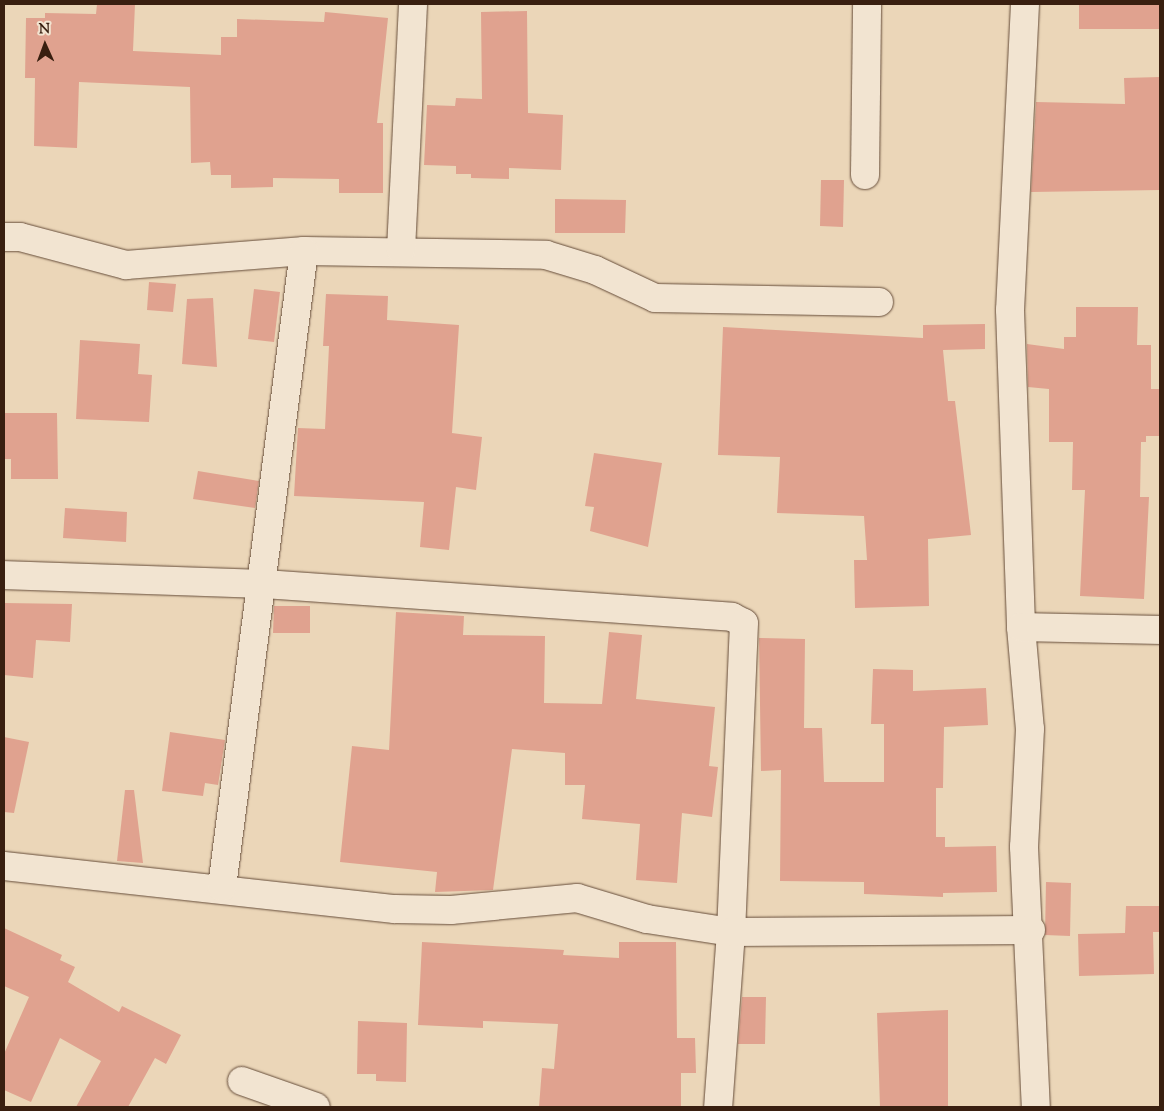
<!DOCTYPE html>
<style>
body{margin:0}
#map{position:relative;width:1164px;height:1111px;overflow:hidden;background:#ebd6b8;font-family:"Sorts Mill Goudy",serif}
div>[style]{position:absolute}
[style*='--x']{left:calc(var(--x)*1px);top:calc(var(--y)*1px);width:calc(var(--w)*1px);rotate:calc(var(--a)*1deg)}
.building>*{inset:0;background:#e0a28f}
.roads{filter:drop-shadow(0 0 1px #664d3a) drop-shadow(0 0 1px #664d3a)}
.minor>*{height:28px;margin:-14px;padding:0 14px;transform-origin:14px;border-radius:14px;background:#f2e4d1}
span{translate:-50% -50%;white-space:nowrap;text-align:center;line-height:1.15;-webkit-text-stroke:4px #f2e4d1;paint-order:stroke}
.frame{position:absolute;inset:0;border:5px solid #391f10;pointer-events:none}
.north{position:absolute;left:20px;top:20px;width:50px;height:50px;-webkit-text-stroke:4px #f2e4d1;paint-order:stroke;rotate:358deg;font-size:14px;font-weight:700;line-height:20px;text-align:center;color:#391f10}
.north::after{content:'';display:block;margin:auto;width:18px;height:22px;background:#391f10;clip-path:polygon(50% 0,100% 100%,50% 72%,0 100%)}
</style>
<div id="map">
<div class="building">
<i style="clip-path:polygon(97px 4px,135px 4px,133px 51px,221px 55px,221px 37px,237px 37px,237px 19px,324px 22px,325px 12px,388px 18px,377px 123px,383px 123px,383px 193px,339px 193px,339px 179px,273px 178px,273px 187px,231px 188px,231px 175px,211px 175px,210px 162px,191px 163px,190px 87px,79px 82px,77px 148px,34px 146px,35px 78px,25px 78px,26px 18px,45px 18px,45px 13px,96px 14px)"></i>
<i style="clip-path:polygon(1079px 4px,1159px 4px,1159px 29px,1079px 29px)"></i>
<i style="clip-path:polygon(527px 11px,528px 113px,563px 115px,561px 170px,509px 168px,509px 179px,471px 178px,471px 174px,456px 174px,456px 166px,424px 165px,427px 105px,455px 106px,456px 98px,482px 99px,481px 12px)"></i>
<i style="clip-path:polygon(1160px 77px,1160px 190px,1031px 192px,1036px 102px,1125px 104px,1124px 78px)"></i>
<i style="clip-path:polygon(821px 180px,844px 180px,843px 227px,820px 226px)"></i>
<i style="clip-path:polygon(555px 199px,626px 200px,625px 233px,555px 233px)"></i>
<i style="clip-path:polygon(149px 282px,176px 284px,173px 312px,147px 310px)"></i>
<i style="clip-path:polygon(254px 289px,280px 292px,274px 342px,248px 339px)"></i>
<i style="clip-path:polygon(326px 294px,388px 296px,387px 320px,459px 325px,452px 433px,482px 437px,476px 490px,456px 487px,449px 550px,420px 547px,424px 502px,294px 496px,298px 428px,325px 429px,329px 346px,323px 346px)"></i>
<i style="clip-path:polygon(213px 298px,217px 367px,182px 364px,187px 299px)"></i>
<i style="clip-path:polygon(1076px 307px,1138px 307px,1137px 345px,1151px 345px,1151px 389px,1160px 389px,1160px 436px,1146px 436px,1146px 442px,1141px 442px,1140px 497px,1149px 497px,1144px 599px,1080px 596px,1085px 490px,1072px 490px,1073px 442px,1049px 442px,1049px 389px,1028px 387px,1027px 344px,1064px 349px,1064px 337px,1076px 337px)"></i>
<i style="clip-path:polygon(985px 324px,985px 349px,943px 350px,948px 401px,955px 401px,971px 535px,928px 539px,929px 606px,855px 608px,854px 560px,867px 560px,864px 516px,777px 513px,780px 457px,718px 455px,723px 327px,923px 338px,923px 325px)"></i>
<i style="clip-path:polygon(80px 340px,140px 344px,138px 374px,152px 375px,149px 422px,76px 419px)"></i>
<i style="clip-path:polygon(4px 413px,57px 413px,58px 479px,11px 479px,11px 459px,4px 459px)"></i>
<i style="clip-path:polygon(594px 453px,662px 463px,648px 547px,590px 531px,594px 507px,585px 506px)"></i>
<i style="clip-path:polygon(198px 471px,259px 481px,255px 508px,193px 499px)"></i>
<i style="clip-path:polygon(65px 508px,127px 512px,126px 542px,63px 538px)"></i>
<i style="clip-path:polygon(4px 603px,72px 604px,70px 642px,36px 640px,33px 678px,4px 675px)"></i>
<i style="clip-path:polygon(274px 606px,310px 606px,310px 633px,273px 633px)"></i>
<i style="clip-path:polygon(396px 612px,464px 616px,463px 635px,545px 636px,544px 703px,602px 704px,609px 632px,642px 635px,636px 699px,715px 707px,709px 766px,718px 767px,712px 817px,682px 813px,677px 883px,636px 880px,640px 824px,582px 819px,585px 785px,565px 785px,565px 753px,512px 749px,493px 890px,435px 892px,437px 872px,340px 862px,352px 746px,389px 750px)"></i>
<i style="clip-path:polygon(759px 638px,805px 639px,804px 728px,822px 728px,824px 782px,884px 782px,884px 724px,871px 724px,873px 669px,913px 670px,913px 691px,986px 688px,988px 725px,944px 727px,943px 788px,936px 788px,936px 837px,945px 837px,945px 847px,996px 846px,997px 892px,943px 893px,943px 897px,864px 894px,864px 882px,780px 881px,781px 770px,761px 771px)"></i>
<i style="clip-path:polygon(170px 732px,225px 740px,218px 785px,205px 783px,203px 796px,162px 791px)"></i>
<i style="clip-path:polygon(4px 737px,29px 742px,14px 813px,4px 812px)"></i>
<i style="clip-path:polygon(125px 790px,134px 790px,143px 863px,117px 861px)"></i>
<i style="clip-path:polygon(1046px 882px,1071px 883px,1070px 936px,1045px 935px)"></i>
<i style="clip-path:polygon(1126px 906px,1160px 906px,1160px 932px,1153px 932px,1154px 974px,1079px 976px,1078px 934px,1125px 933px)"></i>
<i style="clip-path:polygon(4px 928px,62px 955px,60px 960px,75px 967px,68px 982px,119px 1012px,122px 1006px,181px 1035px,166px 1064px,155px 1058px,128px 1107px,76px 1107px,101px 1061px,60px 1038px,31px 1102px,4px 1090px,4px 1054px,29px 997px,4px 986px)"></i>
<i style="clip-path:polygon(422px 942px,564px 950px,563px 955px,619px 958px,619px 942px,676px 942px,677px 1038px,695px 1038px,696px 1073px,681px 1073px,681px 1107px,539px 1107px,542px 1068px,554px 1069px,558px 1024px,483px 1021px,483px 1028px,418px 1025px)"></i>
<i style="clip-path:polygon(742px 997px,766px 997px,765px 1044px,738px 1044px)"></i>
<i style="clip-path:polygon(948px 1010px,948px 1107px,880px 1107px,877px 1013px)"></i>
<i style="clip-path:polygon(358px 1021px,407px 1023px,406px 1082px,376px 1081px,376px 1074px,357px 1074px)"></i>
</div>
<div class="roads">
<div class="minor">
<i style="--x:1025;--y:4;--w:306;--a:92.8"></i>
<i style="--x:1010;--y:310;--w:317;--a:88"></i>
<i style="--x:1021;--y:627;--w:102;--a:85"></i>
<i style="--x:1030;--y:729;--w:118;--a:92.9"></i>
<i style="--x:1024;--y:847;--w:260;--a:87.4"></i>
<i style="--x:865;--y:175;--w:171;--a:-89.3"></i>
<i style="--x:4;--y:237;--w:16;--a:0"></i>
<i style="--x:20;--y:237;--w:110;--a:14.8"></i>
<i style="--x:126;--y:265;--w:179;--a:-4.5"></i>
<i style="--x:304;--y:251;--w:242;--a:0.9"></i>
<i style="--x:546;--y:255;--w:51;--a:17"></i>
<i style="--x:595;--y:270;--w:66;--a:25"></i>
<i style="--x:655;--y:298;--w:224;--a:1"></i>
<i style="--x:401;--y:250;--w:246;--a:-87.2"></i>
<i style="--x:4;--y:575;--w:260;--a:2"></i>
<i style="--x:264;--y:584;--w:469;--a:4"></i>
<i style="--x:732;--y:617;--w:13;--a:27"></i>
<i style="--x:744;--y:623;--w:309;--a:92.4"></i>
<i style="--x:731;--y:932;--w:175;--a:94.2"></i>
<i style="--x:1021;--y:627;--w:139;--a:1.2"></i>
<i style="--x:4;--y:866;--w:393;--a:6.3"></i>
<i style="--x:395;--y:909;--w:56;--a:1"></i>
<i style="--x:451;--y:910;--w:127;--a:-5.4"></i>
<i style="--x:577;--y:898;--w:73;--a:16.7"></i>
<i style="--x:647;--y:919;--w:85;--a:8.8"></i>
<i style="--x:731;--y:932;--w:300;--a:-0.4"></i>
<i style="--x:222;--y:887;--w:641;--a:-82.65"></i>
<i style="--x:242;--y:1081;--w:78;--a:19.4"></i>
</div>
</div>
<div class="frame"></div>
<div class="north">N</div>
</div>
